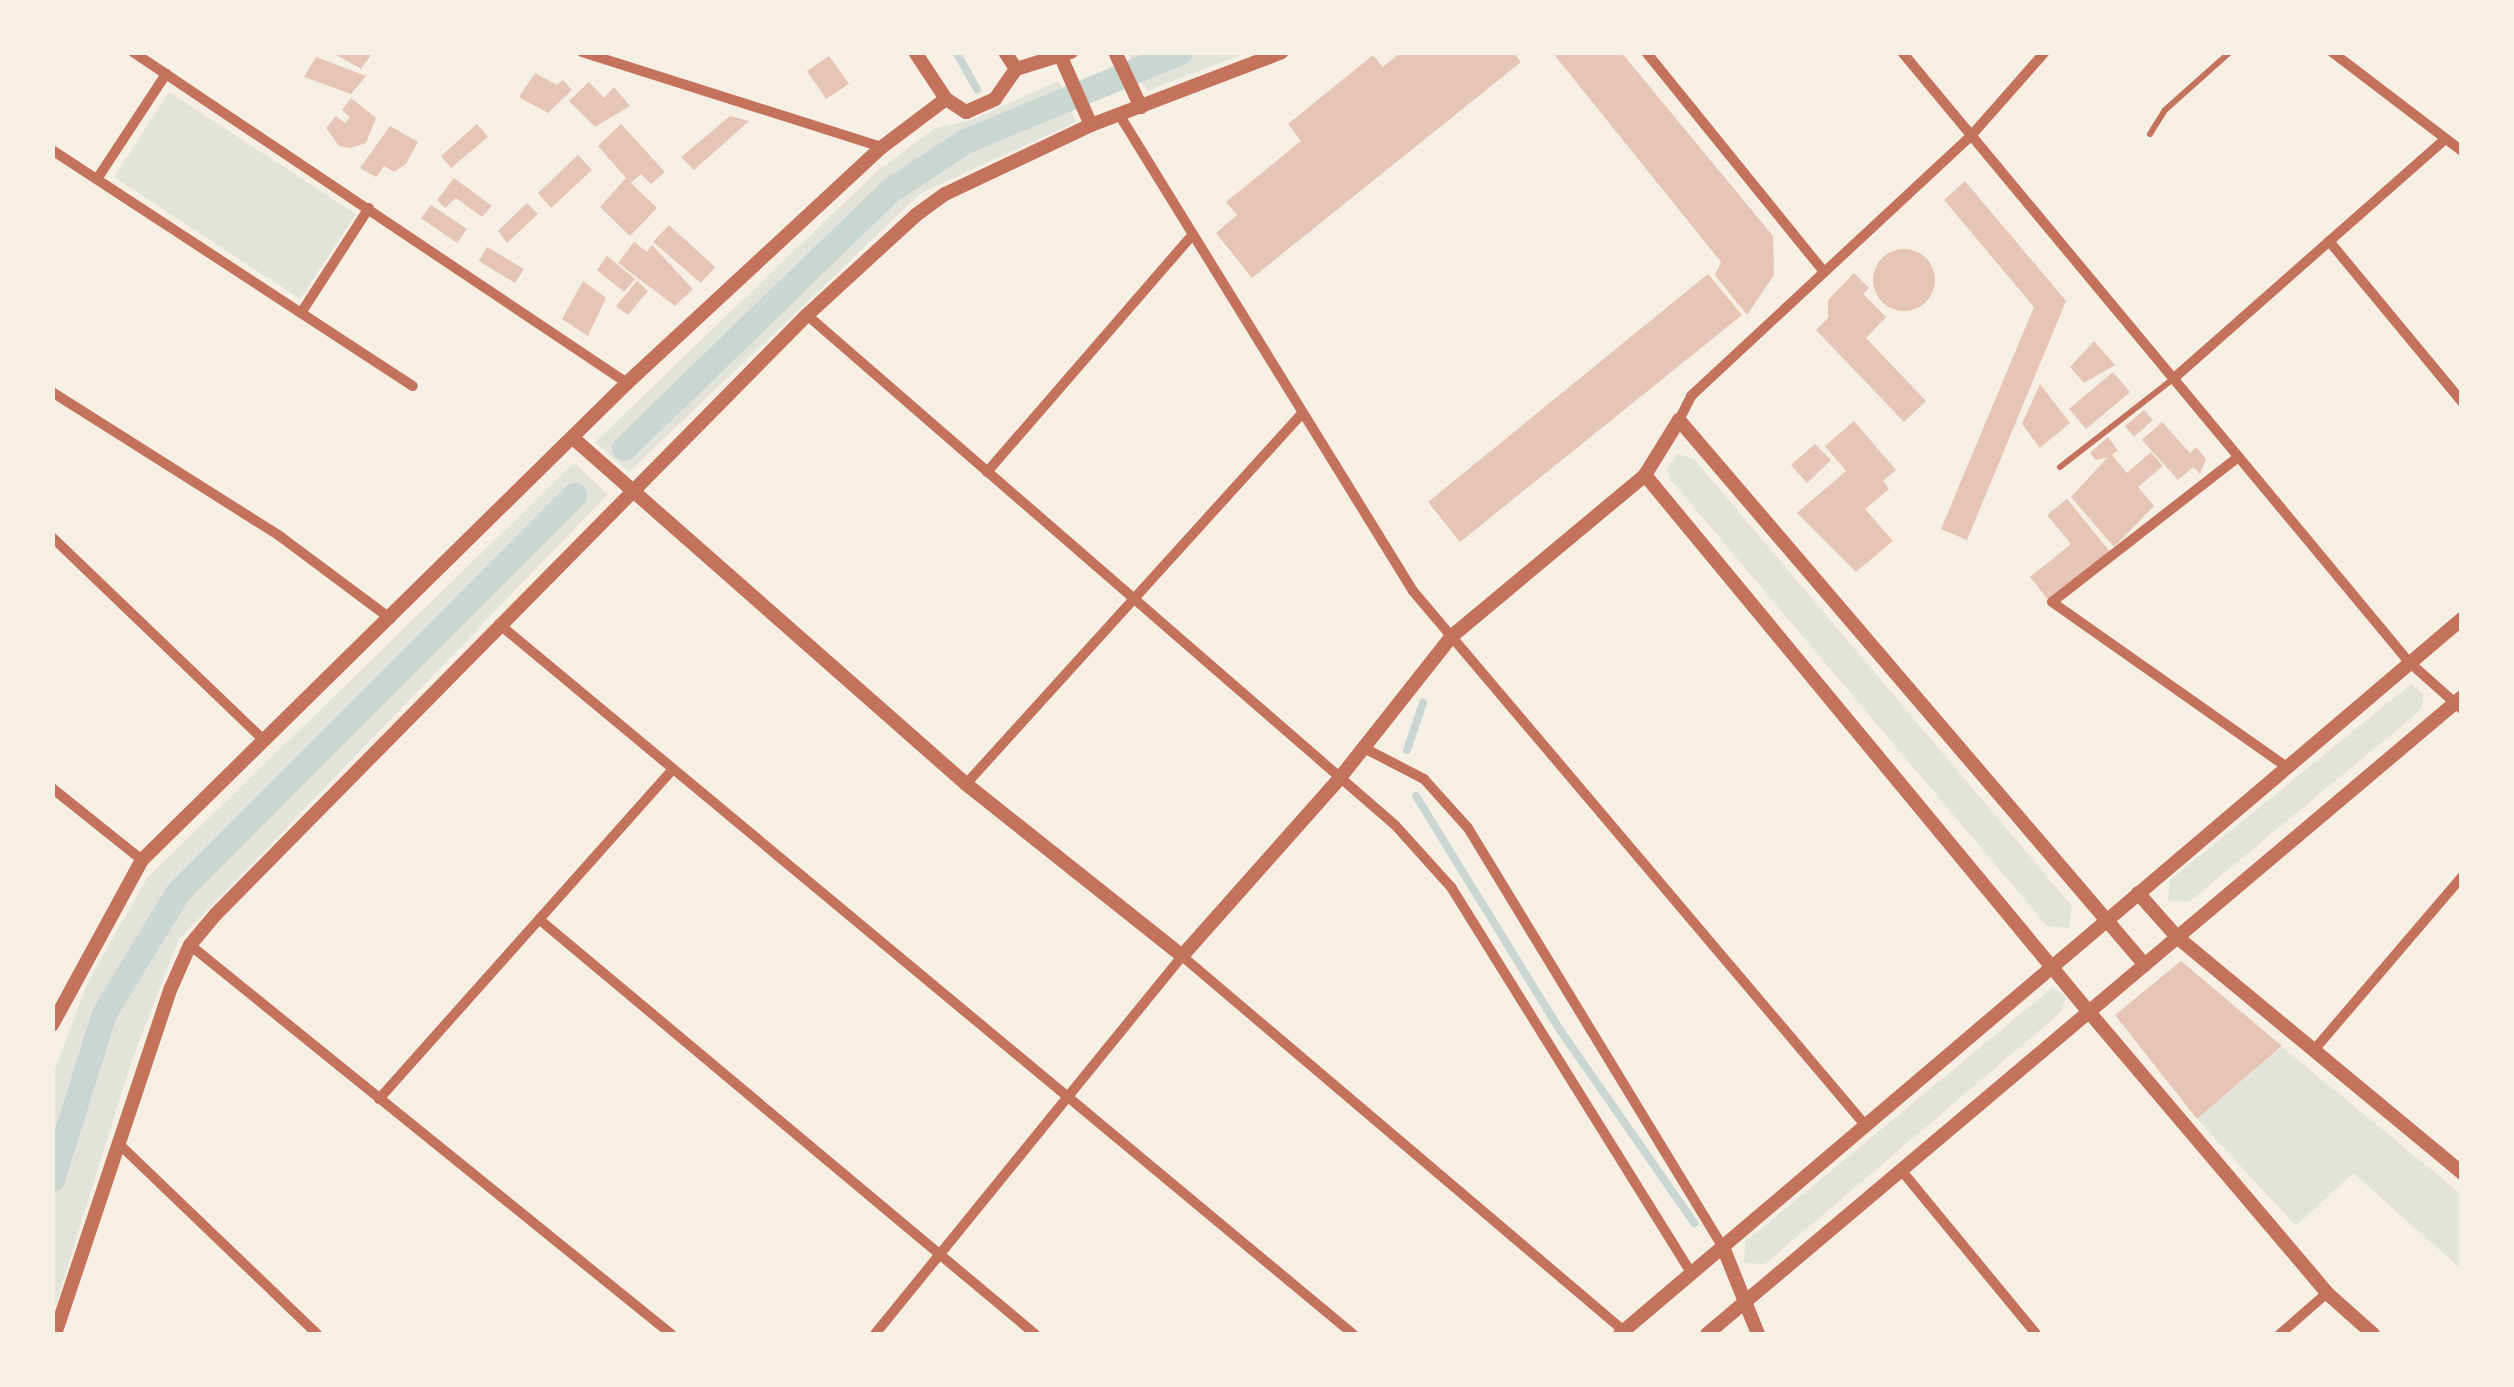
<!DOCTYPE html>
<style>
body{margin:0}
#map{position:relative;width:2514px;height:1387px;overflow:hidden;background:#f6efe4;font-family:Manrope,sans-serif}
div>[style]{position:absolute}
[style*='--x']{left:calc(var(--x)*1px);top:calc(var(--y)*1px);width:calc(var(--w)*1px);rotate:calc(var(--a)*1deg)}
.green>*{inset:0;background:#e2e4dc}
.stream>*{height:8px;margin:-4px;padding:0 4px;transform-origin:4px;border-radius:4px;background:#c9d6d2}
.canal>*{height:25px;margin:-12.5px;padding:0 12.5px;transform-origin:12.5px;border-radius:12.5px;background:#c9d6d2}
.building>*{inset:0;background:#e6c5b7}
.round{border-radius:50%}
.service>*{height:6px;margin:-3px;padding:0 3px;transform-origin:3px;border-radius:3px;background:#c5725c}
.minor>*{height:10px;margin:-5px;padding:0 5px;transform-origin:5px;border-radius:5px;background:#c5725c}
.tertiary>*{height:14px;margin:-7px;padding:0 7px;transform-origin:7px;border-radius:7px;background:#c5725c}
span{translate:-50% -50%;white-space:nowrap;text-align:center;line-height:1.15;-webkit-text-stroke:9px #f6efe4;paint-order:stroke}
.frame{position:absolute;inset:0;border:55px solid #f6efe4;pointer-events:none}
</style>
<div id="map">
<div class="green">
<i style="clip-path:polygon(1128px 53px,1246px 53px,1147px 91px)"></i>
<i style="clip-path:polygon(1059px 81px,1076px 122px,921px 193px,629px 472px,595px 442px,874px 174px,935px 128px,971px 120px)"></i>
<i style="clip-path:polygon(169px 92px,356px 214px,300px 299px,114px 177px)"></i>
<i style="clip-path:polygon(1678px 454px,1694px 459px,2072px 906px,2069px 928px,2047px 926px,1670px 479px,1667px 468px)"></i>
<i style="clip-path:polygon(574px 463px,608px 494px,179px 939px,132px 1060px,53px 1313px,53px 1074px,88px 982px,147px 878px)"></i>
<i style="clip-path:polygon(2411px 684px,2424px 694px,2421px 710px,2189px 902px,2168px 901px,2170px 880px)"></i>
<i style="clip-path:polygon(2053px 987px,2066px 997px,2061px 1012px,1765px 1264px,1744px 1263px,1745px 1242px)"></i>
<i style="clip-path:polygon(2282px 1047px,2461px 1194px,2461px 1269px,2353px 1173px,2296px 1226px,2197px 1119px)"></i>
</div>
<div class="stream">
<i style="--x:956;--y:52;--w:43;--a:60.4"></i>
<i style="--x:1407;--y:750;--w:50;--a:-71.2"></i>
<i style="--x:1416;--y:796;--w:271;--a:58.4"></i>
<i style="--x:1558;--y:1027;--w:239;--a:55.2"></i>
</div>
<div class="canal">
<i style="--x:624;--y:448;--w:369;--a:-44.1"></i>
<i style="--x:889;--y:191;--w:91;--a:-33.3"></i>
<i style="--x:965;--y:141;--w:233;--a:-22.5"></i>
<i style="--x:52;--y:1179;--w:174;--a:-72.6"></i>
<i style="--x:104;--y:1013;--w:142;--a:-58.6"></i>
<i style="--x:178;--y:892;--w:561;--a:-45.07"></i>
</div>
<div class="building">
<i style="clip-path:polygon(331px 52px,373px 52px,361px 69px)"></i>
<i style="clip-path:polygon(1401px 52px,1513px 52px,1521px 62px,1252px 278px,1216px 233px,1237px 215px,1226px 202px,1301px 141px,1288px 124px,1373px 55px,1383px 67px)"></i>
<i style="clip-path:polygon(1552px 52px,1621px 52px,1773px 236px,1774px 275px,1747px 315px,1715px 275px,1721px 262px)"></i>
<i style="clip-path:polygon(829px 56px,849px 84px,826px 99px,807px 71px)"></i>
<i style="clip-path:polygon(316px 57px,366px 76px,351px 94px,304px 77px)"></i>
<i style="clip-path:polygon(535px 73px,557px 85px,563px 80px,572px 90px,548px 113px,519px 97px)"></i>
<i style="clip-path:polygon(589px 82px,604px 98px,614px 87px,630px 106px,595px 127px,569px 101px)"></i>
<i style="clip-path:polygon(351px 98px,376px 118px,366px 143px,351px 148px,339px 146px,326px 128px,336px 116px,345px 123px,350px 117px,342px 110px)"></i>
<i style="clip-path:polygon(730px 116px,749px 121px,694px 170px,681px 157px)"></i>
<i style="clip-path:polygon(477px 124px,488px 137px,451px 168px,441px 156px)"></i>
<i style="clip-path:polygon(621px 124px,665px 172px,651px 184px,641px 174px,631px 183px,657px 208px,630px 236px,600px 207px,626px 178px,598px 146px)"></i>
<i style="clip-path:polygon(390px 126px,418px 142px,406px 164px,394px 172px,384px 166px,376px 177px,360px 168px)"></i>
<i style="clip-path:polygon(578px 155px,592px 170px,551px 208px,538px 193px)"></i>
<i style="clip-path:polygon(454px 178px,492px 206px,482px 217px,456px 198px,445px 208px,437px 200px)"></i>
<i style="clip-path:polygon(1965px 181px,2066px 301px,1967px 540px,1941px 529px,2034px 307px,1944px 200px)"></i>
<i style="clip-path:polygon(527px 203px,538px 214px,507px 243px,498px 231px)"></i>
<i style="clip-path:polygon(431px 205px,467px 229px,457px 243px,421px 218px)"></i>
<i style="clip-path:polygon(669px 225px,715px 267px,701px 283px,653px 242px)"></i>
<i style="clip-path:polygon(634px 242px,647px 252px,652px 245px,693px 289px,675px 306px,618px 263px)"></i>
<i style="clip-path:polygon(487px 247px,524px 269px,515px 283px,479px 261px)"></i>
<i class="round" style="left:1873px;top:249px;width:62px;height:62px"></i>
<i style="clip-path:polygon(607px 256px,635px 279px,624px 292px,597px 270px)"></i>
<i style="clip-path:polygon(1854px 273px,1869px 288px,1863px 294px,1886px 317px,1866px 338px,1926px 401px,1904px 422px,1816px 330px,1828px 318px,1828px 300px)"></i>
<i style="clip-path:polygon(1708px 274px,1742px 315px,1460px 542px,1428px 502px)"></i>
<i style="clip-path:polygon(583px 281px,606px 298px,588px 336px,562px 319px)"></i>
<i style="clip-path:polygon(637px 281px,648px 291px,628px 315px,616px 306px)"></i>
<i style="clip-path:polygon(2094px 341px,2115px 365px,2084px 383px,2070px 367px)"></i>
<i style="clip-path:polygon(2113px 372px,2130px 392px,2086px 429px,2069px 409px)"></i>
<i style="clip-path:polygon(2040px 384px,2070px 423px,2040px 448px,2022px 424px)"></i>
<i style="clip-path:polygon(2144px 410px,2153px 420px,2134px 437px,2125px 426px)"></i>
<i style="clip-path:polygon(1854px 421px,1896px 470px,1883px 481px,1889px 489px,1865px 509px,1893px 541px,1856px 572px,1797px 513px,1846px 471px,1825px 446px)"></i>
<i style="clip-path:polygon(2162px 422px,2190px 453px,2196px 447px,2206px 459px,2200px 474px,2193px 467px,2178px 480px,2142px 440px)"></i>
<i style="clip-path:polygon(2108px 437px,2118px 450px,2112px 455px,2127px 473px,2151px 452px,2163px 466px,2138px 487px,2154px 506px,2114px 547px,2071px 497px,2108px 457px,2096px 460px,2090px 453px)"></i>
<i style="clip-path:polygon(1815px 444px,1831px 460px,1807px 483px,1791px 465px)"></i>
<i style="clip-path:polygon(2067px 499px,2111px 553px,2050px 602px,2030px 577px,2071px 544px,2047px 515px)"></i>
<i style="clip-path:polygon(2181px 961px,2282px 1046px,2197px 1119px,2115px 1015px)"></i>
</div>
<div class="service">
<i style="--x:2150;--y:134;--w:28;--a:-58"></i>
<i style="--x:2165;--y:110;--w:87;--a:-41.7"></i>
<i style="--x:2060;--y:467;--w:143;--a:-37.9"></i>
</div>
<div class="minor">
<i style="--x:133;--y:52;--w:595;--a:33.82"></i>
<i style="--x:582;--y:52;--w:315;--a:17.6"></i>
<i style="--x:1646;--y:52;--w:283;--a:51"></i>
<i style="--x:1902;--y:52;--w:793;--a:50.27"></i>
<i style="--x:2409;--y:662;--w:71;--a:41.6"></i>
<i style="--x:2332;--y:52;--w:163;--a:37.3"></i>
<i style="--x:1120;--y:116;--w:558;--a:58.33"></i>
<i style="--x:1413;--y:591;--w:701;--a:49.74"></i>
<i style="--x:52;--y:150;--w:431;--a:33.2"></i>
<i style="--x:97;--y:179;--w:126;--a:-56.7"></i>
<i style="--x:2329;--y:241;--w:209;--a:50.4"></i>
<i style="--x:301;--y:313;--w:125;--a:-57.1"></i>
<i style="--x:807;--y:315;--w:778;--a:40.94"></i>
<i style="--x:1395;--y:825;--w:84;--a:47.9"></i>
<i style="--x:1451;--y:887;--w:456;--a:58.1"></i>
<i style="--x:2173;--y:379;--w:363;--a:-41.4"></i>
<i style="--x:52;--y:392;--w:271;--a:32.3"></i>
<i style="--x:281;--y:537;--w:137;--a:36.7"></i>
<i style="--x:1679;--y:420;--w:27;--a:-63"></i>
<i style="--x:1691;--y:396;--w:381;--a:-42.9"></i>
<i style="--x:1970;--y:137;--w:113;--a:-48.6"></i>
<i style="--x:2237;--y:458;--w:234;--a:142.1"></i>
<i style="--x:2052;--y:602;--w:287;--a:35.1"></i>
<i style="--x:987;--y:472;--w:313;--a:-49.1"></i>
<i style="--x:52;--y:537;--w:295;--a:43.8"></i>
<i style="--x:499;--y:624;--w:1111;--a:39.74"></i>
<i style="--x:1364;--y:748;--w:68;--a:27.3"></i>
<i style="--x:1424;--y:779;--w:66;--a:48.1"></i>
<i style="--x:1468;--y:828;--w:490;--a:58.7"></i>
<i style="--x:966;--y:784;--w:500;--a:-47.8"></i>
<i style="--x:52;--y:788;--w:115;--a:38.7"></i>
<i style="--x:540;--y:920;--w:645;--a:39.91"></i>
<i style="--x:190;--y:945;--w:619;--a:38.96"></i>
<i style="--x:2314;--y:1050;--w:228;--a:-49.5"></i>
<i style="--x:379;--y:1099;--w:442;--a:-48.3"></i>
<i style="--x:118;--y:1143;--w:276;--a:43.8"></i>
<i style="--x:1901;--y:1170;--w:212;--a:50.5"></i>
<i style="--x:875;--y:1334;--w:487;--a:-50.9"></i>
<i style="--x:1182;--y:956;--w:580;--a:40.31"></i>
<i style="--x:2280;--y:1334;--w:62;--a:-41.1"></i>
</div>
<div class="tertiary">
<i style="--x:915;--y:52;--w:56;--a:56.6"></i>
<i style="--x:946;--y:99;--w:24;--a:33"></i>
<i style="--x:966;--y:112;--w:32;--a:-24"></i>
<i style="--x:995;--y:99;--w:37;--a:-55"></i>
<i style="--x:1016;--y:69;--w:58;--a:-17.2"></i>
<i style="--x:1005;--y:52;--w:20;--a:57"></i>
<i style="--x:1115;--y:52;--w:61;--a:64.7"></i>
<i style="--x:1061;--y:57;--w:74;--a:66.2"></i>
<i style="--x:573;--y:438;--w:524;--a:41.36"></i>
<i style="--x:966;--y:784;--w:276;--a:38.5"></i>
<i style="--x:1182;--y:956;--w:237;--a:-48.4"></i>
<i style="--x:1339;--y:779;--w:182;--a:-51.7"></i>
<i style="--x:1452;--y:636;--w:251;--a:-39.8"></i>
<i style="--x:1645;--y:475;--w:65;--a:-58.3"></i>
<i style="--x:1679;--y:420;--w:717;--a:49.47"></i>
<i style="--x:1645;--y:475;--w:697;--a:50.42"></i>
<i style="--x:2089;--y:1012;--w:368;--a:49.7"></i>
<i style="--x:2327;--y:1293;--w:62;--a:41.7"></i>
<i style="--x:2138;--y:893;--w:59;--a:48.4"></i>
<i style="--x:2177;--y:937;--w:370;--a:39.6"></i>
<i style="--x:52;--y:1025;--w:188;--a:-61.4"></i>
<i style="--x:142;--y:860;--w:680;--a:-44.52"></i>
<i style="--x:627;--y:383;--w:347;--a:-42.8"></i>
<i style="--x:882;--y:147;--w:80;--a:-36.9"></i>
<i style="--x:1723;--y:1247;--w:94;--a:68.1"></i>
<i style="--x:55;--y:1334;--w:365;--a:-71.5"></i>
<i style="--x:171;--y:988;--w:47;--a:-66.2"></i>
<i style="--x:190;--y:945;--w:40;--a:-50"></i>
<i style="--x:216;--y:914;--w:841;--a:-45.39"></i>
<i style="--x:807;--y:315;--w:148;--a:-42.5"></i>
<i style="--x:916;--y:215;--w:36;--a:-36"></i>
<i style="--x:945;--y:194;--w:161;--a:-25.3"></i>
<i style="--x:1091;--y:125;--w:204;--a:-20.9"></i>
<i style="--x:1620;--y:1334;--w:1105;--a:-40.34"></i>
<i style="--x:1707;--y:1334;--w:988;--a:-40.15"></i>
</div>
<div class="frame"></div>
</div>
